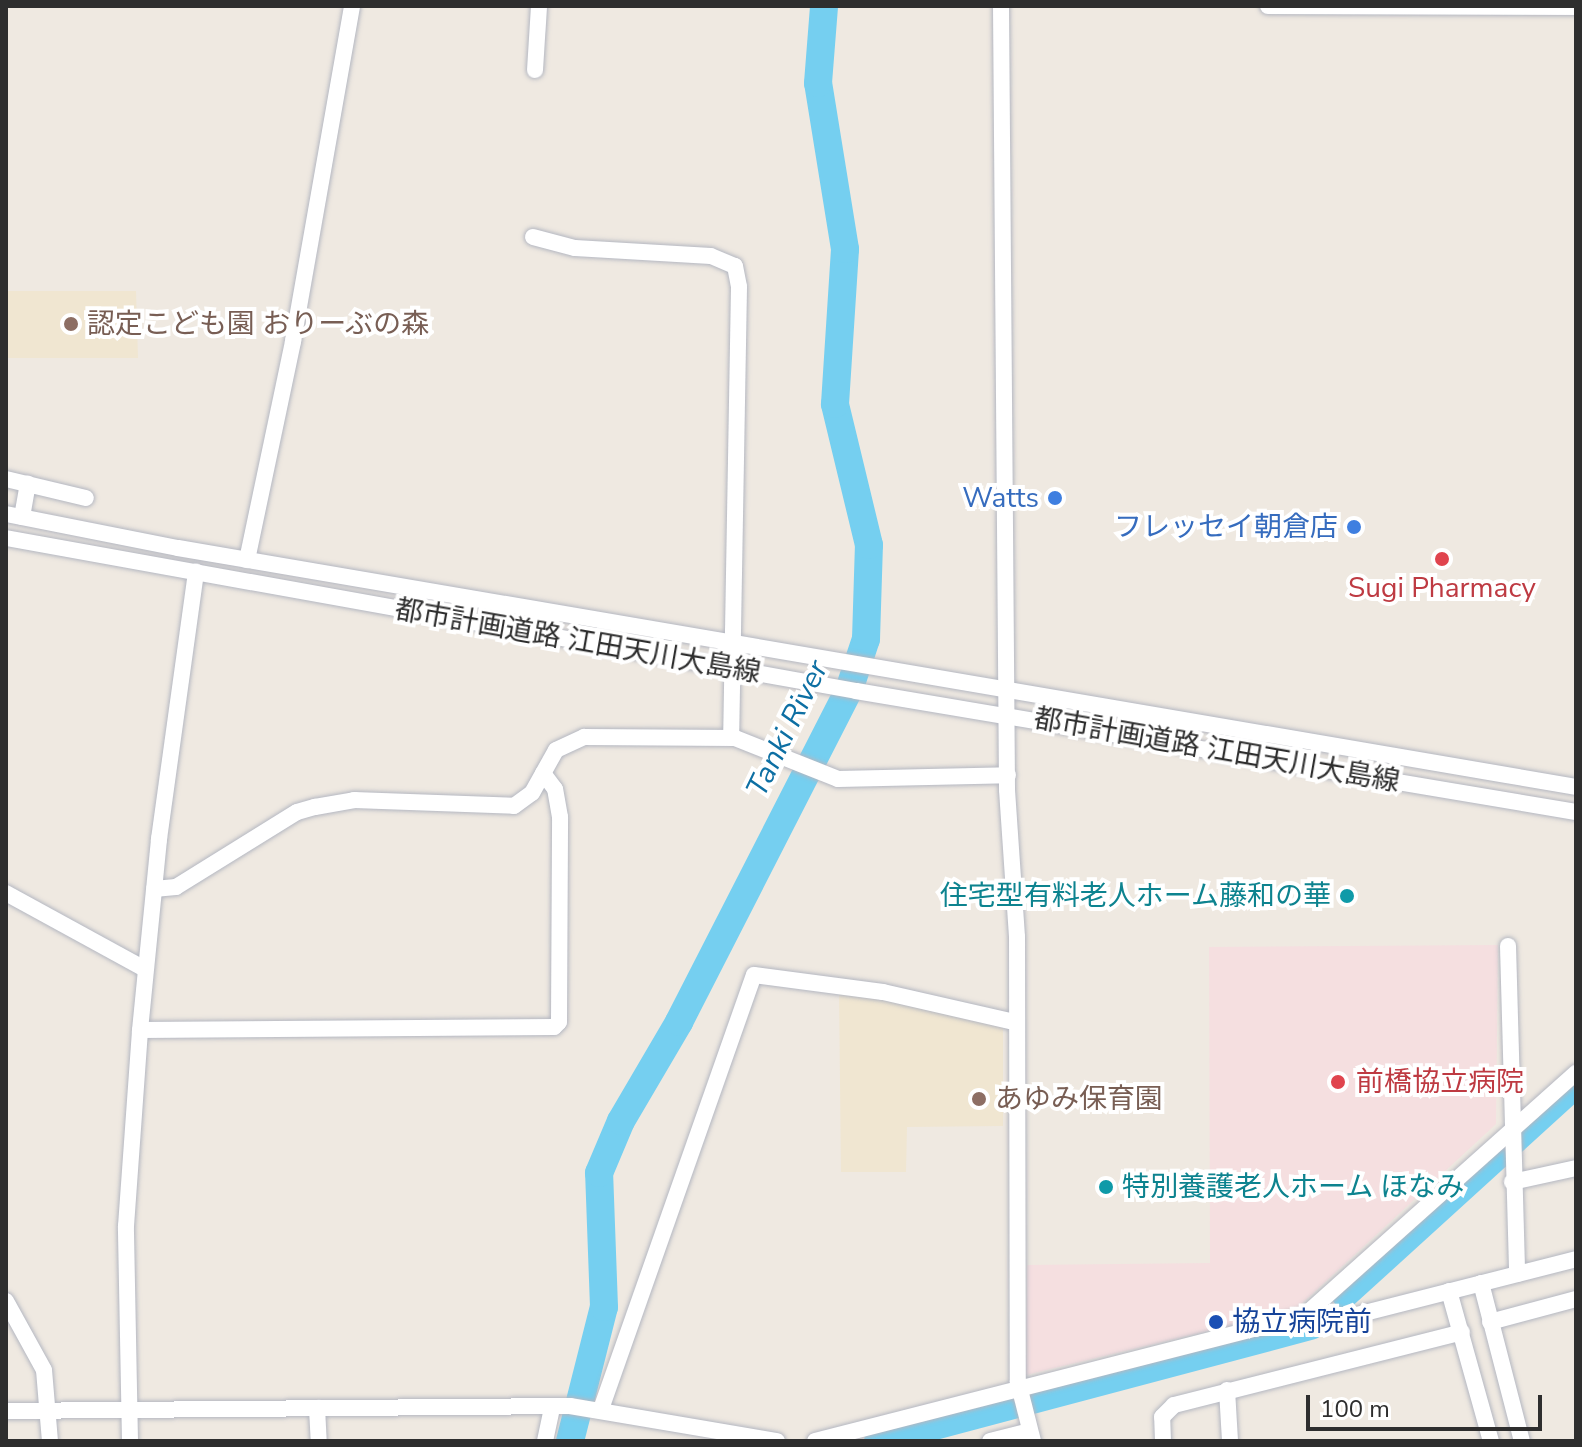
<!DOCTYPE html>
<meta charset="utf-8">
<style>
body{margin:0}
#map{position:relative;width:1582px;height:1447px;overflow:hidden;background:#efe9e1;font-family:"Nunito Sans","Noto Sans JP",sans-serif}
div>[style]{position:absolute}
[style*='--x']{left:calc(var(--x)*1px);top:calc(var(--y)*1px);width:calc(var(--w)*1px);rotate:calc(var(--a)*1deg)}
.education>*{inset:0;background:#f0e6d1}
.medical>*{inset:0;background:#f5dfe0}
.river>*{height:28px;margin:-14px;padding:0 14px;transform-origin:14px;border-radius:14px;background:#75cff0}
.roads{filter:drop-shadow(0 0 2px #b4b7c1) drop-shadow(0 0 2px #b4b7c1)}
.minor>*{height:16px;margin:-8px;padding:0 8px;transform-origin:8px;border-radius:8px;background:#fff}
.dots>*{width:22px;height:22px;translate:-50% -50%;box-sizing:border-box;border:4px solid #fff;border-radius:50%}
span{translate:-50% -50%;white-space:nowrap;text-align:center;line-height:1.15;-webkit-text-stroke:8px #fff;paint-order:stroke}
.education-label{font-size:28px;color:#785e54}
.left{translate:0 -50%;text-align:left}
.shop-label{font-size:28px;color:#366cbe}
.right{translate:-100% -50%;text-align:right}
.health-label{font-size:28px;color:#be3a42}
.street-label{font-size:28px;color:#2e2e2e}
.culture-label{font-size:28px;color:#0d838f}
.transit-label{font-size:28px;color:#164399}
.water-label{font-size:30px;color:#0d6fa3;font-style:italic}
.frame{position:absolute;inset:0;border:8px solid #2e2e2e;pointer-events:none}
.scale{position:absolute;left:1306px;top:1395px;width:236px;height:36px;box-sizing:border-box;border:4px solid #2e2e2e;border-top:0;padding-left:10px;font-size:24px;line-height:28px;white-space:nowrap;color:#2e2e2e;-webkit-text-stroke:6px #fff;paint-order:stroke}
</style>
<div id="map">
<div class="education">
<i style="clip-path:polygon(6px 291px,136px 291px,138px 358px,6px 358px)"></i>
<i style="clip-path:polygon(839px 990px,1003px 1025px,1003px 1126px,907px 1127px,906px 1172px,841px 1172px)"></i>
</div>
<div class="medical">
<i style="clip-path:polygon(1498px 945px,1496px 1124px,1295px 1310px,1026px 1375px,1027px 1265px,1210px 1263px,1209px 947px)"></i>
</div>
<div class="river">
<i style="--x:1345;--y:1294;--w:312;--a:-42.3"></i>
<i style="--x:570;--y:1441;--w:138;--a:-75.8"></i>
<i style="--x:604;--y:1307;--w:134;--a:-92.1"></i>
<i style="--x:599;--y:1173;--w:56;--a:-67.1"></i>
<i style="--x:621;--y:1121;--w:115;--a:-59.6"></i>
<i style="--x:679;--y:1022;--w:373;--a:-62.9"></i>
<i style="--x:849;--y:690;--w:54;--a:-71.6"></i>
<i style="--x:866;--y:639;--w:94;--a:-88.2"></i>
<i style="--x:869;--y:545;--w:145;--a:-103.6"></i>
<i style="--x:835;--y:404;--w:155;--a:-86.3"></i>
<i style="--x:845;--y:249;--w:168;--a:-99.2"></i>
<i style="--x:818;--y:83;--w:77;--a:-85.5"></i>
<i style="--x:878;--y:1441;--w:448;--a:-14.9"></i>
</div>
<div class="roads">
<div class="minor">
<i style="--x:1001;--y:6;--w:784;--a:89.56"></i>
<i style="--x:1007;--y:790;--w:147;--a:86.1"></i>
<i style="--x:1017;--y:937;--w:445;--a:89.9"></i>
<i style="--x:1018;--y:1382;--w:61;--a:75.7"></i>
<i style="--x:1268;--y:6;--w:308;--a:0.2"></i>
<i style="--x:535;--y:70;--w:64;--a:-86.4"></i>
<i style="--x:533;--y:237;--w:43;--a:14.7"></i>
<i style="--x:575;--y:248;--w:136;--a:3.4"></i>
<i style="--x:711;--y:256;--w:26;--a:23"></i>
<i style="--x:735;--y:266;--w:21;--a:79"></i>
<i style="--x:739;--y:287;--w:451;--a:91"></i>
<i style="--x:6;--y:479;--w:82;--a:13.4"></i>
<i style="--x:6;--y:514;--w:175;--a:11.2"></i>
<i style="--x:178;--y:548;--w:1418;--a:9.7"></i>
<i style="--x:22;--y:517;--w:34;--a:-80"></i>
<i style="--x:6;--y:538;--w:864;--a:10.2"></i>
<i style="--x:856;--y:691;--w:730;--a:9.54"></i>
<i style="--x:247;--y:560;--w:224;--a:-78.1"></i>
<i style="--x:293;--y:341;--w:340;--a:-80"></i>
<i style="--x:154;--y:889;--w:22;--a:-5"></i>
<i style="--x:176;--y:887;--w:142;--a:-31.8"></i>
<i style="--x:297;--y:812;--w:19;--a:-16"></i>
<i style="--x:315;--y:807;--w:40;--a:-10"></i>
<i style="--x:354;--y:800;--w:160;--a:2.1"></i>
<i style="--x:514;--y:806;--w:22;--a:-36"></i>
<i style="--x:532;--y:793;--w:49;--a:-60.8"></i>
<i style="--x:556;--y:750;--w:31;--a:-25"></i>
<i style="--x:584;--y:737;--w:151;--a:0.4"></i>
<i style="--x:735;--y:738;--w:111;--a:21.7"></i>
<i style="--x:838;--y:779;--w:170;--a:-1.3"></i>
<i style="--x:6;--y:893;--w:158;--a:28.7"></i>
<i style="--x:1508;--y:946;--w:328;--a:88.4"></i>
<i style="--x:140;--y:1030;--w:414;--a:-0.4"></i>
<i style="--x:554;--y:1027;--w:7;--a:-45"></i>
<i style="--x:559;--y:1022;--w:205;--a:-89.7"></i>
<i style="--x:560;--y:817;--w:28;--a:-100"></i>
<i style="--x:555;--y:789;--w:20;--a:-127"></i>
<i style="--x:1512;--y:1182;--w:66;--a:-12.3"></i>
<i style="--x:1481;--y:1283;--w:163;--a:75.5"></i>
<i style="--x:1449;--y:1291;--w:156;--a:74.4"></i>
<i style="--x:6;--y:1301;--w:79;--a:61.2"></i>
<i style="--x:44;--y:1370;--w:71;--a:85.2"></i>
<i style="--x:1314;--y:1309;--w:32;--a:16"></i>
<i style="--x:1345;--y:1318;--w:238;--a:-14.3"></i>
<i style="--x:1490;--y:1322;--w:89;--a:-15"></i>
<i style="--x:1227;--y:1390;--w:51;--a:86.6"></i>
<i style="--x:317;--y:1408;--w:33;--a:87"></i>
<i style="--x:601;--y:1409;--w:460;--a:-70.6"></i>
<i style="--x:754;--y:975;--w:130;--a:7.5"></i>
<i style="--x:883;--y:992;--w:134;--a:12.9"></i>
<i style="--x:6;--y:1411;--w:564;--a:-0.51"></i>
<i style="--x:570;--y:1406;--w:210;--a:9.6"></i>
<i style="--x:130;--y:1441;--w:215;--a:-91.1"></i>
<i style="--x:126;--y:1226;--w:196;--a:-85.9"></i>
<i style="--x:140;--y:1030;--w:192;--a:-84.3"></i>
<i style="--x:159;--y:839;--w:270;--a:-82.1"></i>
<i style="--x:545;--y:1441;--w:35;--a:-78"></i>
<i style="--x:815;--y:1441;--w:505;--a:-14.34"></i>
<i style="--x:1304;--y:1316;--w:365;--a:-41.8"></i>
<i style="--x:990;--y:1441;--w:41;--a:-14"></i>
<i style="--x:1163;--y:1441;--w:24;--a:-92"></i>
<i style="--x:1162;--y:1417;--w:17;--a:-45"></i>
<i style="--x:1174;--y:1405;--w:297;--a:-14.2"></i>
</div>
</div>
<div class="dots">
<i style="left:71px;top:324px;background:#8d6e63"></i>
<i style="left:1055px;top:498px;background:#3f7fe0"></i>
<i style="left:1354px;top:527px;background:#3f7fe0"></i>
<i style="left:1442px;top:559px;background:#e0444e"></i>
<i style="left:1347px;top:896px;background:#0f9aa8"></i>
<i style="left:1338px;top:1082px;background:#e0444e"></i>
<i style="left:979px;top:1099px;background:#8d6e63"></i>
<i style="left:1106px;top:1187px;background:#0f9aa8"></i>
<i style="left:1216px;top:1322px;background:#1a4fb4"></i>
</div>
<div class="education-label">
<span class="left" style="left:87px;top:324px">認定こども園 おりーぶの森</span>
<span class="left" style="left:995px;top:1099px">あゆみ保育園</span>
</div>
<div class="shop-label">
<span class="right" style="left:1039px;top:498px">Watts</span>
<span class="right" style="left:1338px;top:527px">フレッセイ朝倉店</span>
</div>
<div class="health-label">
<span style="left:1442px;top:588px">Sugi Pharmacy</span>
<span class="left" style="left:1356px;top:1082px">前橋協立病院</span>
</div>
<div class="street-label">
<span style="left:578px;top:641px;rotate:10deg">都市計画道路 江田天川大島線</span>
<span style="left:1217px;top:750px;rotate:10deg">都市計画道路 江田天川大島線</span>
</div>
<div class="culture-label">
<span class="right" style="left:1331px;top:896px">住宅型有料老人ホーム藤和の華</span>
<span class="left" style="left:1122px;top:1187px">特別養護老人ホーム ほなみ</span>
</div>
<div class="transit-label">
<span class="left" style="left:1232px;top:1322px">協立病院前</span>
</div>
<div class="water-label">
<span style="left:788px;top:729px;rotate:-64deg">Tanki River</span>
</div>
<div class="frame"></div>
<div class="scale">100 m</div>
</div>
